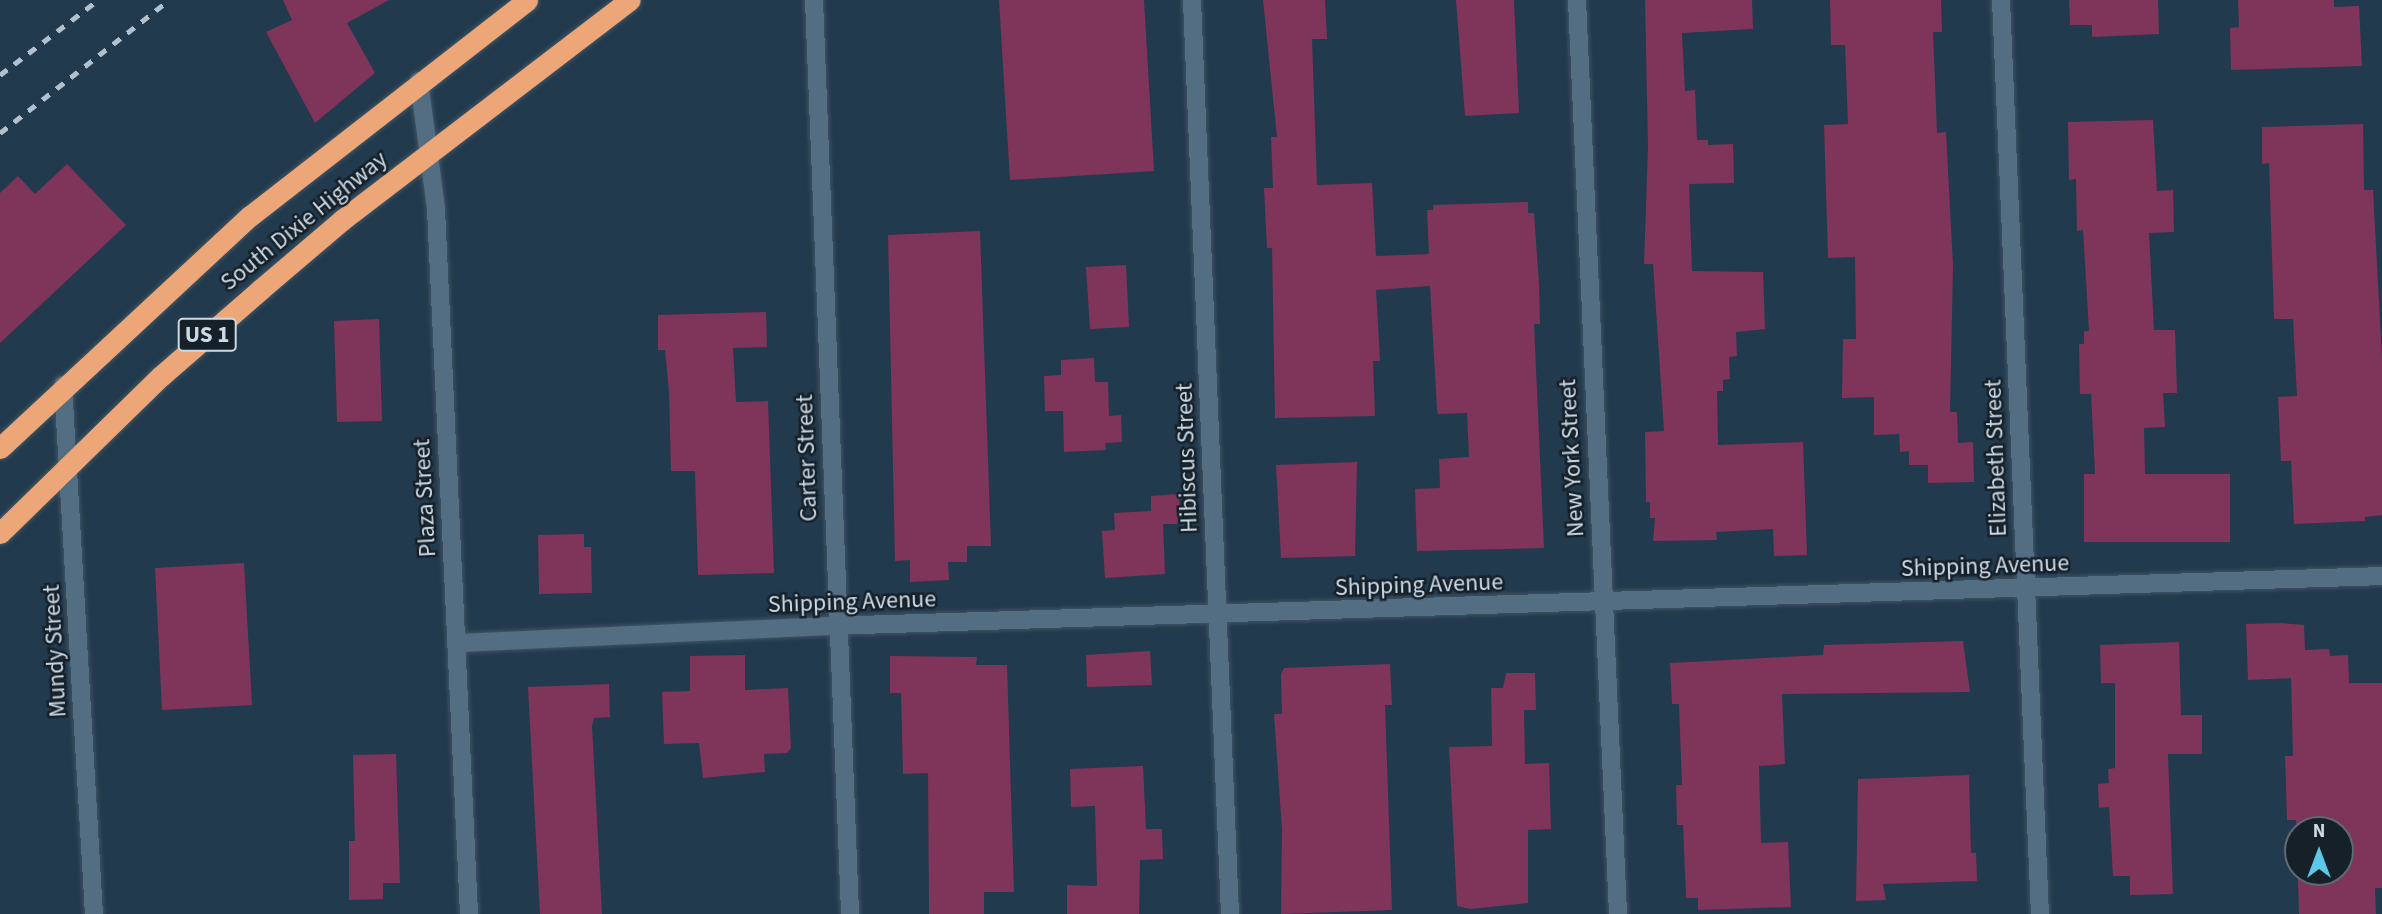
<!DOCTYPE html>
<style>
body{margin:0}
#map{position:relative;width:2382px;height:914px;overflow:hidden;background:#223a4d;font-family:"Source Sans 3",sans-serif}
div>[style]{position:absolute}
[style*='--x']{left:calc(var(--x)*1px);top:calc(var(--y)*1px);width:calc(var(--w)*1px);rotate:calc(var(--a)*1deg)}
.building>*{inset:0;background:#7f345a}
.roads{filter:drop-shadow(0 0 2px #405564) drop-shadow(0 0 2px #405564)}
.street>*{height:18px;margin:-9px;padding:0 9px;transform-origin:9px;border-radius:9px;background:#536d82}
.highway>*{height:21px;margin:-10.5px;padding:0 10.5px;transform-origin:10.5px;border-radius:10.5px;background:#eca677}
.rail>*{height:5px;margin-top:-2.5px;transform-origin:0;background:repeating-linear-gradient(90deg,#b1c1ce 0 9px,transparent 0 18px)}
span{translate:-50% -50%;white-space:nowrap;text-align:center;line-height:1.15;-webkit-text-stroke:5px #152028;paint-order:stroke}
.shield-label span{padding:2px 5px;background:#152028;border:2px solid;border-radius:5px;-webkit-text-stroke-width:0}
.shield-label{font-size:23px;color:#ccdae6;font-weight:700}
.street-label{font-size:24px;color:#ccdae6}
.north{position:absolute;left:2284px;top:816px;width:70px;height:70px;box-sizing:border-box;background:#152028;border:2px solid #5e6a74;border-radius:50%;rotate:0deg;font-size:19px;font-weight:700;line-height:28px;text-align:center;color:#ccdae6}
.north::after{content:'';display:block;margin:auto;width:24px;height:32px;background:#5cc7e7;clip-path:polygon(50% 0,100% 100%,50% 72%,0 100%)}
</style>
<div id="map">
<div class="building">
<i style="clip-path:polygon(283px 0,389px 0,347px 23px,375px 73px,315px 123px,266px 32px,292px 20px)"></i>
<i style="clip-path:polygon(999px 0,1144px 0,1154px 171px,1010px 180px)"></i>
<i style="clip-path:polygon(1263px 0,1325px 0,1327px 39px,1312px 39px,1317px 185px,1372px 183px,1376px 256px,1429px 254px,1427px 210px,1433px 210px,1433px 205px,1528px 202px,1528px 213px,1534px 213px,1539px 285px,1540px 324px,1534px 324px,1544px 548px,1417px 551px,1415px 489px,1440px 488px,1439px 459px,1469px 457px,1467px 413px,1438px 414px,1437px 410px,1430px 286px,1376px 290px,1380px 361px,1373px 361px,1375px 416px,1275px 418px,1272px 248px,1267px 248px,1264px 188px,1273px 188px,1271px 137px,1277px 137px)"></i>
<i style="clip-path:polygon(1456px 0,1514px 0,1519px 113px,1465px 116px)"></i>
<i style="clip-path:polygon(1645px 0,1752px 0,1753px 29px,1682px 33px,1685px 91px,1695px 90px,1697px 140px,1708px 140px,1708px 145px,1733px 144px,1734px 183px,1689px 184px,1692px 271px,1763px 272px,1765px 329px,1736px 332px,1737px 356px,1729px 357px,1730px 379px,1723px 380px,1723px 391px,1717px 391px,1718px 445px,1803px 442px,1807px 555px,1774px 556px,1773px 529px,1716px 532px,1717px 540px,1653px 541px,1655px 518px,1650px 518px,1650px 502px,1646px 502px,1645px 432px,1664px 431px,1653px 264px,1644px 264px,1648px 147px)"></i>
<i style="clip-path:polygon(1830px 0,1941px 0,1942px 32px,1933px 32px,1937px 133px,1946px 132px,1953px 265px,1950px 412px,1957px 412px,1958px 443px,1973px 442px,1974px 482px,1928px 483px,1928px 465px,1909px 465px,1909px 451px,1900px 452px,1899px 434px,1874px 435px,1874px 397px,1842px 398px,1843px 339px,1856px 339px,1855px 257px,1828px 258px,1824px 125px,1848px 124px,1845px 45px,1831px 45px)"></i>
<i style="clip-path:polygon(2069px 0,2158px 0,2159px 34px,2092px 37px,2092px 25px,2070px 25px)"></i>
<i style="clip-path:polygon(2238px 0,2334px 0,2334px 7px,2359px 6px,2362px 66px,2231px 70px,2230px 28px,2239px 27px)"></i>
<i style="clip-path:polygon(2153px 120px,2157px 191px,2173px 190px,2174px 232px,2149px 233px,2154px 330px,2175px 330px,2177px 393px,2163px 393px,2165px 427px,2144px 428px,2145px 474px,2230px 474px,2230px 542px,2084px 542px,2084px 474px,2095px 474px,2091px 394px,2080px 394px,2079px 344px,2084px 344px,2084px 331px,2089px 331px,2083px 230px,2077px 231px,2076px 179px,2069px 180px,2068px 122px)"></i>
<i style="clip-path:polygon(2363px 124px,2364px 190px,2373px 190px,2382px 359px,2382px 515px,2365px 517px,2365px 521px,2294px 524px,2291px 461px,2281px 461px,2278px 397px,2297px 396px,2293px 319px,2274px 319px,2269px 163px,2262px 164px,2262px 127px)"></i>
<i style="clip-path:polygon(67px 164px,126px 225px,0 343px,0 193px,18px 176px,35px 194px)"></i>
<i style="clip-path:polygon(980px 231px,991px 546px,967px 546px,967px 562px,948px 562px,949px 580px,910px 582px,910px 560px,895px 561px,888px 235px)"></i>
<i style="clip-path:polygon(1126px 265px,1129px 327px,1090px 329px,1086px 267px)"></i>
<i style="clip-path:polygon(766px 312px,767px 347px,733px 348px,736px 402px,768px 401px,774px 573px,698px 575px,695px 471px,671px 471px,669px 392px,665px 350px,658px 350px,658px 315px)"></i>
<i style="clip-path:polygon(379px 319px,382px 421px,337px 422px,334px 321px)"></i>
<i style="clip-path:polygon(1094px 358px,1095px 382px,1108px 382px,1109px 416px,1121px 415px,1122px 442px,1105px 443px,1106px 450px,1064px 452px,1063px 411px,1045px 411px,1044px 376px,1061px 375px,1061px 360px)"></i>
<i style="clip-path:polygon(1357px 462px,1355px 556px,1281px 558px,1276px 465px)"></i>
<i style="clip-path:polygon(1179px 494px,1180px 524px,1163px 524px,1165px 574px,1105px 578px,1102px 531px,1115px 530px,1114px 513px,1151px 511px,1151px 496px)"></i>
<i style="clip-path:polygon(584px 534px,584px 547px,591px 547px,592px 593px,539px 594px,538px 535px)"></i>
<i style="clip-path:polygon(244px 563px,252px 705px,162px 710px,155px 568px)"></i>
<i style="clip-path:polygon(evenodd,2281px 623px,2304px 625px,2305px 650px,2329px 649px,2330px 656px,2348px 655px,2349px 683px,2382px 683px,2382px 888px,2375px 888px,2376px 914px,2299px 914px,2296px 820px,2287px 820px,2285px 756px,2293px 756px,2291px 678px,2248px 680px,2246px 624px,2281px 623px,2298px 830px,2340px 830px,2340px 872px,2298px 872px,2298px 830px)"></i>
<i style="clip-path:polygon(1963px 641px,1970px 692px,1782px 694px,1785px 764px,1759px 766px,1761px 843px,1788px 842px,1791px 907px,1698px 910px,1698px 898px,1686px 898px,1683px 825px,1677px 825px,1676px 785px,1682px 785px,1679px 704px,1672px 704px,1670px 663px,1823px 655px,1824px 645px)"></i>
<i style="clip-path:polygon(2179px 642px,2181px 715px,2202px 715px,2202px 754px,2168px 754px,2173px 894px,2130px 895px,2130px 876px,2113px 876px,2109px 807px,2099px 808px,2098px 784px,2109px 783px,2108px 769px,2115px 768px,2115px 683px,2101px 683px,2100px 645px)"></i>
<i style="clip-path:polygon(1150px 651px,1152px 685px,1087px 687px,1086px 655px)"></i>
<i style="clip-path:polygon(745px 655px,745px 690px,788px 688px,791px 748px,787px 753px,764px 754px,765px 772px,703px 778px,699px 743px,664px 744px,662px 692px,690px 691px,690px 656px)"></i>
<i style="clip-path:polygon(890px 656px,977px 657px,976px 665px,1007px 665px,1014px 892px,984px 892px,984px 914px,929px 914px,928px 773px,903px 774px,901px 693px,890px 693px)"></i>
<i style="clip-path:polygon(1390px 664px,1392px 705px,1385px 705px,1392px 910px,1281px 914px,1282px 830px,1274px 714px,1282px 714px,1281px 674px,1284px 668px)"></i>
<i style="clip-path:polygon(1506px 673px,1535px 673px,1536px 710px,1524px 710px,1525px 764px,1549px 763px,1551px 829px,1528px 830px,1528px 903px,1470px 909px,1457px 906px,1449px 747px,1492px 746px,1491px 688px,1503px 688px)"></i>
<i style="clip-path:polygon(609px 684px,610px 717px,594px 718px,592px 726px,602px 914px,540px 914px,528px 687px)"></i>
<i style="clip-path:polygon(396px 754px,400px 883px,383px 883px,383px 899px,349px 900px,349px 841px,355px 841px,353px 755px)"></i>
<i style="clip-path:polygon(1143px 766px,1146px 829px,1162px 829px,1163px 859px,1140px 860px,1139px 914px,1067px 914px,1067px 885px,1097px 886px,1095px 806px,1071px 807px,1070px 769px)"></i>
<i style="clip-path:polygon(1969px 775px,1971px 853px,1976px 853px,1977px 881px,1883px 884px,1886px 900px,1856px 901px,1858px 779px)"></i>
</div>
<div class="roads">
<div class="street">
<i style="--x:814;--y:0;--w:915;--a:87.74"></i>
<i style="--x:1192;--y:0;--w:915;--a:87.62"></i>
<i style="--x:1577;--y:0;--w:915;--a:87.43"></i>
<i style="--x:2001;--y:0;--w:915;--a:87.56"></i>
<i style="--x:419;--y:81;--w:129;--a:82.4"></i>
<i style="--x:436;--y:209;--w:706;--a:87.32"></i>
<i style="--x:63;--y:385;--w:530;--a:86.65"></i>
<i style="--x:457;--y:643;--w:402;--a:-2.6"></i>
<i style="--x:859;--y:625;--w:1524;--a:-1.84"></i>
</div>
<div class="highway">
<i style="--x:0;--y:448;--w:341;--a:-42.9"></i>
<i style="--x:250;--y:216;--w:351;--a:-37.9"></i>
<i style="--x:0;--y:533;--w:225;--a:-44.3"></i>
<i style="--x:161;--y:376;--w:133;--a:-41"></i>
<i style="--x:261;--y:289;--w:106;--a:-40.4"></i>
<i style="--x:342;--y:220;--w:362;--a:-37.4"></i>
</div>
</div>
<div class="rail">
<i style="--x:0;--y:75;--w:123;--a:-37.4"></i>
<i style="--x:0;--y:133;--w:215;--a:-38.2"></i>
</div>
<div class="shield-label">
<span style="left:207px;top:335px">US 1</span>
</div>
<div class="street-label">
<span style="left:304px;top:221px;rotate:-39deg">South Dixie Highway</span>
<span style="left:807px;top:458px;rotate:-92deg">Carter Street</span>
<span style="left:1187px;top:458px;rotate:-92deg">Hibiscus Street</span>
<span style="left:1572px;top:458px;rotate:-93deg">New York Street</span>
<span style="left:1996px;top:458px;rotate:-92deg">Elizabeth Street</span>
<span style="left:425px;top:498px;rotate:-93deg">Plaza Street</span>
<span style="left:1985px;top:566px;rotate:-2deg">Shipping Avenue</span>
<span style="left:1419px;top:585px;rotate:-2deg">Shipping Avenue</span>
<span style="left:852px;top:602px;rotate:-2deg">Shipping Avenue</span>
<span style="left:55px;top:651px;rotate:-93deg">Mundy Street</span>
</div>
<div class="north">N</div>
</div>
